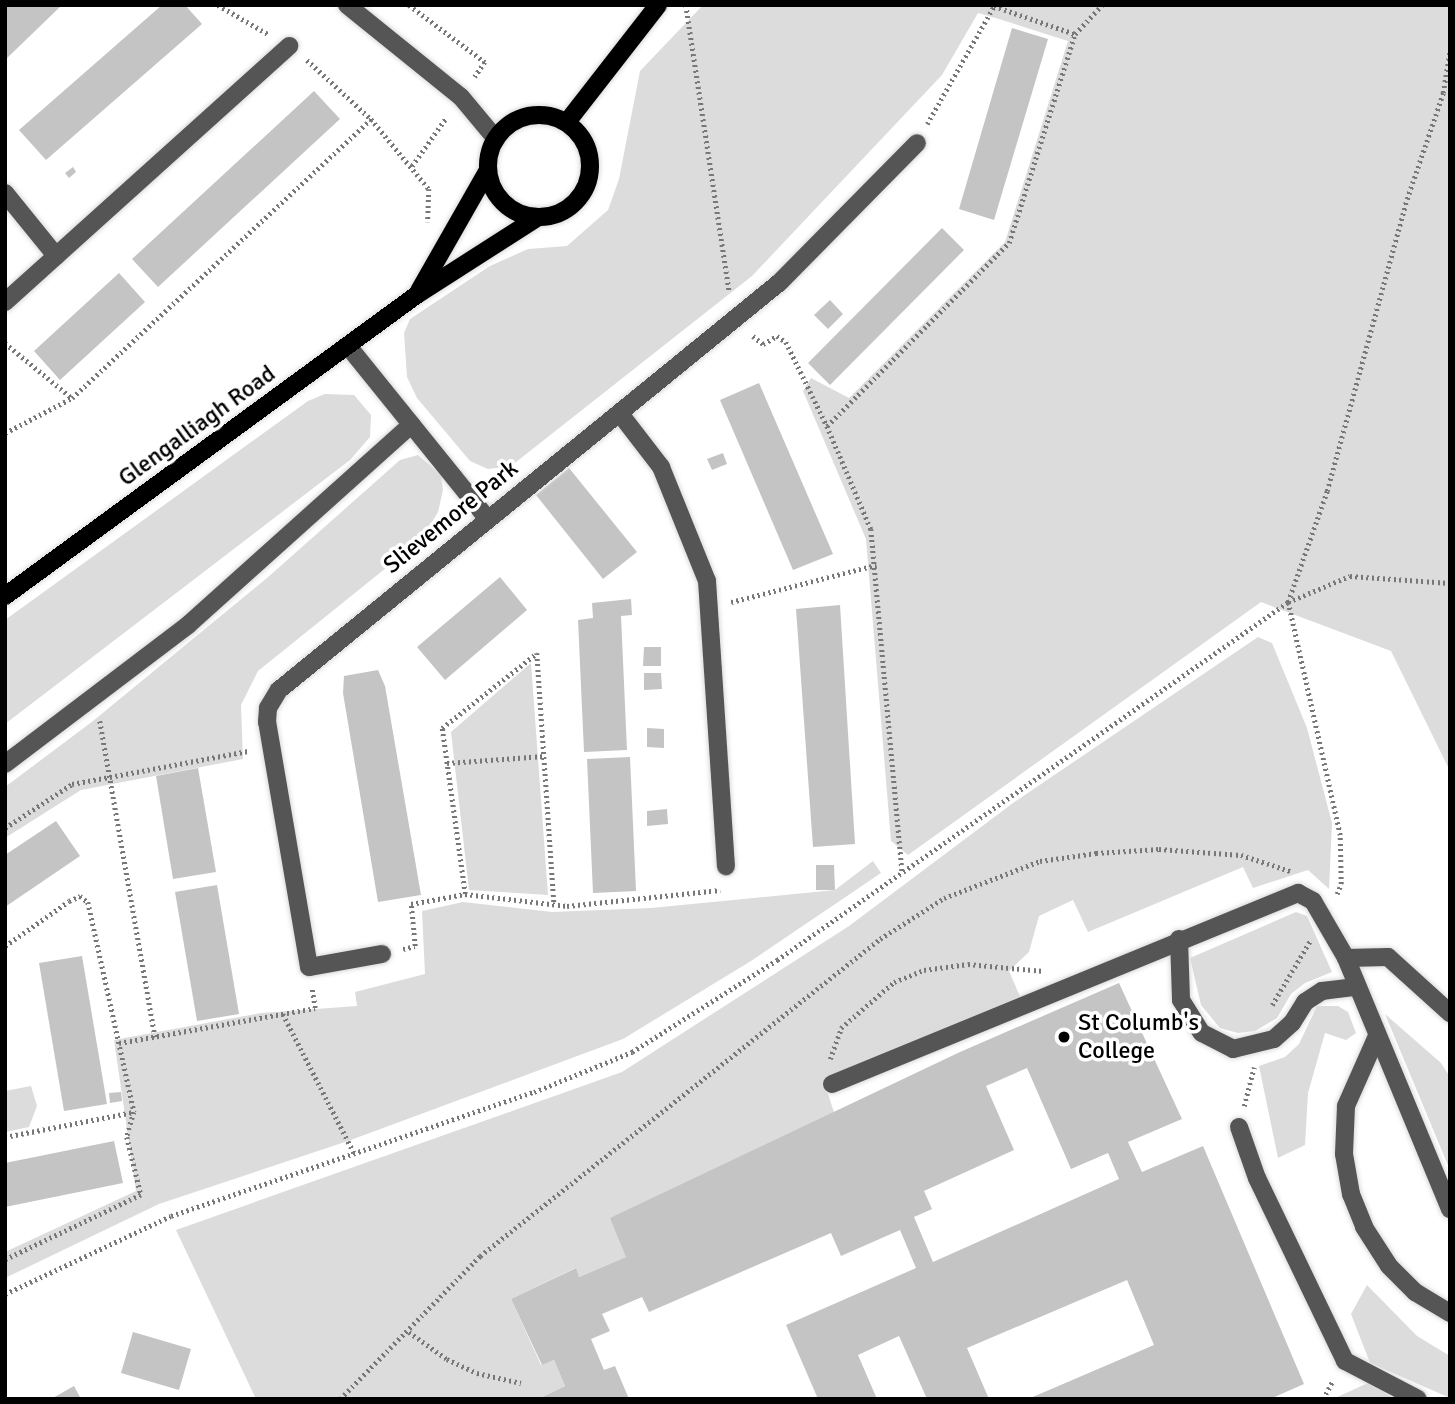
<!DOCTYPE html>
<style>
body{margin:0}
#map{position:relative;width:1455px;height:1404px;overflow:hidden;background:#fff;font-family:Signika,sans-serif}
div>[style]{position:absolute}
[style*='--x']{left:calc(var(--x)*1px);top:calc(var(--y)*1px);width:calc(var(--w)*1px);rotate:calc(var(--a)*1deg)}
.green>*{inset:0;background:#dcdcdc}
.building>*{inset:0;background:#c4c4c4}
.path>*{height:4.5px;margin-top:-2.25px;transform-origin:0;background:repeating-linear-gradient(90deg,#777 0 2px,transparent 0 5.5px)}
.roads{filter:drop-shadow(0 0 2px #dbdbdb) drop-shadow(0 0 2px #dbdbdb)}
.minor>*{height:18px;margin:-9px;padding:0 9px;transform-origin:9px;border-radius:9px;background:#555}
.major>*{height:18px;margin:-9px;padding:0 9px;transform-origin:9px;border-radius:9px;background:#000}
.major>.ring{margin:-9px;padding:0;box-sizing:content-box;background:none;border:18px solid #000;border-radius:50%}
.dots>*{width:19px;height:19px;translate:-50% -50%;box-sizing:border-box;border:4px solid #fff;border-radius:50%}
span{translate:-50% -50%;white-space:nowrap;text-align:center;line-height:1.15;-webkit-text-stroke:7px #fff;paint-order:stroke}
.street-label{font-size:24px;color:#000}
.poi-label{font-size:24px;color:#000}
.left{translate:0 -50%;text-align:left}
.frame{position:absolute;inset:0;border:7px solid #000;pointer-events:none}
</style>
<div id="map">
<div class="green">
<i style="clip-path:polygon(703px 5px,1450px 5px,1450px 771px,1391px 651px,1261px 602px,908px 855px,891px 841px,866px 539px,803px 391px,811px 378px,849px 398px,1005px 242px,1068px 41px,999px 19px,978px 13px,942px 75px,752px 276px,511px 466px,488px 469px,470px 461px,417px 398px,407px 377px,404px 333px,410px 319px,490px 266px,528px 249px,567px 246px,608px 210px,619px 179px,640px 71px)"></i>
<i style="clip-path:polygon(325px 394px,354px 395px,371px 415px,370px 437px,350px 460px,5px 724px,5px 620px,308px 401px)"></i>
<i style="clip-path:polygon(418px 455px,441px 475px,443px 490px,438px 512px,422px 539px,258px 671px,241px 705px,243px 759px,81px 790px,5px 838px,5px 787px,93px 721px,267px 578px,400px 460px)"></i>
<i style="clip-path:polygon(1258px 637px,1272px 643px,1307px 728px,1332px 823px,1329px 889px,1308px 870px,1253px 888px,1243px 867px,1088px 932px,1073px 900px,1039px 916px,1029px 952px,1009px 971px,1022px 1001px,825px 1085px,834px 1112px,626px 1257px,579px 1277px,575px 1268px,511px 1299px,541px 1365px,554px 1360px,565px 1386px,538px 1399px,256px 1399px,176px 1230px,622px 1072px,849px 926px,1013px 803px)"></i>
<i style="clip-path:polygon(531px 663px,548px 895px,469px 890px,451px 732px)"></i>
<i style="clip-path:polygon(873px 861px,881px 873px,751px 961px,623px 1039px,348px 1141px,159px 1204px,5px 1278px,5px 1252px,136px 1191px,114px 1040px,261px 1013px,357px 1006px,355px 992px,425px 974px,422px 911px,463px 902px,552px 912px,651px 908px,835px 890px)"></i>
<i style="clip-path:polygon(1296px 912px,1307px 916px,1332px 972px,1305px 983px,1291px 994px,1277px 1018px,1255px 1031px,1238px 1033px,1220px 1028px,1201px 1005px,1190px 958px)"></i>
<i style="clip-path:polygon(1317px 1006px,1338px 1006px,1348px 1012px,1356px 1033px,1346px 1040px,1325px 1033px,1308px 1093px,1305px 1145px,1278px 1158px,1259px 1066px,1285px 1057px,1299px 1044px)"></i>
<i style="clip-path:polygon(1385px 1014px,1441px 1063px,1450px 1077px,1450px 1170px)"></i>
<i style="clip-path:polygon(31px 1086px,37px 1106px,29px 1127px,5px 1132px,5px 1091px)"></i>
<i style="clip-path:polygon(1367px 1285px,1417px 1336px,1450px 1356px,1450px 1398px,1370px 1363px,1351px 1314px)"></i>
<i style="clip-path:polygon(1370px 1382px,1394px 1399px,1333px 1399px)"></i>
</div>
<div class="building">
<i style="clip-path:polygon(5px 5px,62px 5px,5px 60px)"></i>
<i style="clip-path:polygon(162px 5px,185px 5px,202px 24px,46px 160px,19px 130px)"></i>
<i style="clip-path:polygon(1012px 28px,1048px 39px,994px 220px,959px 209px)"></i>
<i style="clip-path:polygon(314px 91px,340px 119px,158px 287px,132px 259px)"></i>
<i style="clip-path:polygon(73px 167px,76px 172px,69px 178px,65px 173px)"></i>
<i style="clip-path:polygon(942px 228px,964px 250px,830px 385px,808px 363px)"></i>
<i style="clip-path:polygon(119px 273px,145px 302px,60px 380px,34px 351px)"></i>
<i style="clip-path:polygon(830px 300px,843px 314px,828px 329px,814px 315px)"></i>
<i style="clip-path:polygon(759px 383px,833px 554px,793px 570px,720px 400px)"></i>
<i style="clip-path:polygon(723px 453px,727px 464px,712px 470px,707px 459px)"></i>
<i style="clip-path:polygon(569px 468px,637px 552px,603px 579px,536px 495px)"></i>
<i style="clip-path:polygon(500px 577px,527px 610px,445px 680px,417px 647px)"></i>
<i style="clip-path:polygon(631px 599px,632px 615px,621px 616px,627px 750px,584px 752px,578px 620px,593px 618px,592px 603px)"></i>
<i style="clip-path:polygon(840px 605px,855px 844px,813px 847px,796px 609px)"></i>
<i style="clip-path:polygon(644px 647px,661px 647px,661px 666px,643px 666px)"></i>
<i style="clip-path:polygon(378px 670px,385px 686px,421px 895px,378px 902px,343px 693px,344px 676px)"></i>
<i style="clip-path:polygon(644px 673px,661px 673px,662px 689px,644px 690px)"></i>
<i style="clip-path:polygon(647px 728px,664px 729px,664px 748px,647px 747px)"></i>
<i style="clip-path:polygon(630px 757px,636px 891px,593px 893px,587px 759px)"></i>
<i style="clip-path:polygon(198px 768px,216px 872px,173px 879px,156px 776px)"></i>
<i style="clip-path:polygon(667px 809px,668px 824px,647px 826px,647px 811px)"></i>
<i style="clip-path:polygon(56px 821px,80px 856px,5px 907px,5px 855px)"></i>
<i style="clip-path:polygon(816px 865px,834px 865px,835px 890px,816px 890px)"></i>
<i style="clip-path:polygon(217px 885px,239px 1014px,197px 1021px,175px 892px)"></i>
<i style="clip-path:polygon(82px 956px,107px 1104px,64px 1111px,39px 963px)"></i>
<i style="clip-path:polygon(evenodd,1119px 983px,1182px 1119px,1128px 1142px,1142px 1172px,1203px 1146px,1304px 1384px,1270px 1399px,1028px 1399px,1154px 1345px,1127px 1280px,967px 1348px,989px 1399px,927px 1399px,899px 1336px,858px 1355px,877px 1399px,818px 1399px,786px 1325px,916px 1268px,900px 1230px,841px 1256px,831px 1233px,649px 1312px,642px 1297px,602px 1314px,610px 1331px,591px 1339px,604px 1370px,615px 1366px,629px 1399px,538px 1399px,565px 1386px,554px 1360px,542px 1365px,511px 1299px,576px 1268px,579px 1277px,626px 1257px,610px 1218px,960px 1052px,1119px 983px,1027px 1068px,1071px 1169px,1108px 1153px,1119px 1179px,933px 1262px,914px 1217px,932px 1209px,924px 1191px,1014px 1150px,986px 1086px,1027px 1068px)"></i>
<i style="clip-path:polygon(121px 1092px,122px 1101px,110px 1103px,109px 1093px)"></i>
<i style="clip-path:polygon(114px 1141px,123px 1183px,5px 1207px,5px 1163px)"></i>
<i style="clip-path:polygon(133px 1332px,191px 1349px,179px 1390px,121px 1373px)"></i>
<i style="clip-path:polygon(74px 1386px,81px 1399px,51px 1399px)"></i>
</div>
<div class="path">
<i style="--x:218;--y:5;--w:58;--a:30.1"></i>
<i style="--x:409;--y:5;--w:95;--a:36.9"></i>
<i style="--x:485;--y:62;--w:18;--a:124"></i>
<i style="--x:686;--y:5;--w:289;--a:81.4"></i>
<i style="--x:307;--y:60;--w:87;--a:42.7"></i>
<i style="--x:371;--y:119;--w:91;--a:50.4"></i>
<i style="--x:429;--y:189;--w:33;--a:92"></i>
<i style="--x:927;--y:124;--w:136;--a:-60.4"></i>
<i style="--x:994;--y:6;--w:86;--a:19.1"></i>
<i style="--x:412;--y:166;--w:59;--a:-54.7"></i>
<i style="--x:753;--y:336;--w:13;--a:39"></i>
<i style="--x:763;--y:344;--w:16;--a:-30"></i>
<i style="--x:777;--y:336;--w:11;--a:34"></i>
<i style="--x:786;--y:342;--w:93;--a:64"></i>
<i style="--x:827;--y:426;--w:258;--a:-45.2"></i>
<i style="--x:1009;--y:243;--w:219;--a:-72.5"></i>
<i style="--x:1075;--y:34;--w:40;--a:-47"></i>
<i style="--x:5;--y:343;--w:87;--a:39.4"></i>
<i style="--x:827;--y:426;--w:112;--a:66.9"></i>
<i style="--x:871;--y:529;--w:344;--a:84.8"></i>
<i style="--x:5;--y:433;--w:76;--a:-27.6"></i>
<i style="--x:72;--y:398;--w:409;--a:-43"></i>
<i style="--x:731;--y:602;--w:150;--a:-14.3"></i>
<i style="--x:100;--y:721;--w:321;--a:80.1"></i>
<i style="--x:447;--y:763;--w:97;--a:-4.1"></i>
<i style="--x:5;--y:828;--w:80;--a:-33.3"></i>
<i style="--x:72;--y:784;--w:179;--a:-10.6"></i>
<i style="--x:465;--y:894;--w:168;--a:-97.9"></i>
<i style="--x:442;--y:728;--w:121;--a:-38.3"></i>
<i style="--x:537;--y:653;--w:252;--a:86.1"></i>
<i style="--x:1337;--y:894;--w:11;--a:-68"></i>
<i style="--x:1341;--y:884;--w:49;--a:-91.2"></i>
<i style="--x:1340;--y:835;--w:239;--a:-102.6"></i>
<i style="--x:1288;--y:602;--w:118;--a:-70.6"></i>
<i style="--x:1327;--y:491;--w:303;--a:-74.7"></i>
<i style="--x:1407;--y:199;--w:112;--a:-71.2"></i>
<i style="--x:1443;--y:93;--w:44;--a:-80.8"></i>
<i style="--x:5;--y:946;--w:78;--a:-35.1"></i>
<i style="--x:69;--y:901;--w:12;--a:-24"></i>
<i style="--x:80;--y:896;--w:10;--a:37"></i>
<i style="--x:88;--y:902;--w:215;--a:77.6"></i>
<i style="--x:134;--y:1112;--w:26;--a:106"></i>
<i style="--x:127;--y:1137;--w:60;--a:76.4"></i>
<i style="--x:141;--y:1195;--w:151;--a:154.5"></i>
<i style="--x:403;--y:949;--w:12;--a:-14"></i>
<i style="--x:415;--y:946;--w:42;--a:-95.4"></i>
<i style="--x:411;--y:904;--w:55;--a:-10.5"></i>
<i style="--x:465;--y:894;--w:103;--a:6.7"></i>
<i style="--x:567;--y:906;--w:154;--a:-6"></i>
<i style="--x:1272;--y:1005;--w:74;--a:-59.3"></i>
<i style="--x:283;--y:1014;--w:156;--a:62.9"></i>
<i style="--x:119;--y:1043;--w:199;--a:-10.1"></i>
<i style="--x:315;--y:1008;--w:19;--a:-99"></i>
<i style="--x:830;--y:1059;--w:33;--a:-70"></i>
<i style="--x:841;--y:1028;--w:70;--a:-41"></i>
<i style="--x:894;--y:982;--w:32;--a:-22"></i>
<i style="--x:924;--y:970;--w:44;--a:-7.8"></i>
<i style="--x:968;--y:964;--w:76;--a:5.3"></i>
<i style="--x:1244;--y:1106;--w:40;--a:-75.6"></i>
<i style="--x:5;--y:1137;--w:131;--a:-11"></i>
<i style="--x:5;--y:1294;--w:183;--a:-25.2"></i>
<i style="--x:171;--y:1216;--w:384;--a:-18.9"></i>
<i style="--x:534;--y:1092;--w:106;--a:-22.2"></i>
<i style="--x:632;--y:1052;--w:172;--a:-32.4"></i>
<i style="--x:777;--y:960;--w:624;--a:-35.01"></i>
<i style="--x:1288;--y:602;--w:67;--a:-22.8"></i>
<i style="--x:1350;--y:576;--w:100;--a:4"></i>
<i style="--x:409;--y:1332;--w:47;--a:35.4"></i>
<i style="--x:447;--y:1359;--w:33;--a:25"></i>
<i style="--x:477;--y:1373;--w:45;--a:12.8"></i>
<i style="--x:340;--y:1399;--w:200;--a:-45.6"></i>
<i style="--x:480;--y:1256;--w:510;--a:-38.4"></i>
<i style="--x:880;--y:939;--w:76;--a:-32.6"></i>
<i style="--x:944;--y:898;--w:103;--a:-21.1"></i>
<i style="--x:1040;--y:861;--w:57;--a:-8.1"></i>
<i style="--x:1096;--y:853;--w:63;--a:-3.6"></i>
<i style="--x:1159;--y:849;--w:82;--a:4.2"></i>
<i style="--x:1241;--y:855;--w:52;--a:18.1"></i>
<i style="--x:1323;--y:1399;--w:21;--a:-62"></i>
</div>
<div class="roads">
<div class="minor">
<i style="--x:347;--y:5;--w:146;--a:38.9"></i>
<i style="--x:461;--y:97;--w:55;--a:50.2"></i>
<i style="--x:5;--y:193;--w:81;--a:51"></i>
<i style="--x:56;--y:256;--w:314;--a:-42"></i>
<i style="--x:5;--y:302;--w:69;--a:-42"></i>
<i style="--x:348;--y:346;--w:220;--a:51.1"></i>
<i style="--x:621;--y:415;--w:66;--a:52.4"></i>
<i style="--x:661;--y:467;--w:123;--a:68"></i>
<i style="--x:707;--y:581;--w:286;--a:86.2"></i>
<i style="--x:5;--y:764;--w:230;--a:-37.2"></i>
<i style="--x:188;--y:625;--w:300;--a:-41.9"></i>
<i style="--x:1179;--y:939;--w:61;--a:88.1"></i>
<i style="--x:1181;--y:1000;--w:39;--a:58"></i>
<i style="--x:1202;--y:1033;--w:35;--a:27"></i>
<i style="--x:1233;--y:1049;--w:42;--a:-13.7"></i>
<i style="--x:1274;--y:1039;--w:24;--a:-42"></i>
<i style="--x:1292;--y:1023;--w:25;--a:-58"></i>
<i style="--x:1305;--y:1002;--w:20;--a:-33"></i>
<i style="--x:1322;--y:991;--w:34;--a:-7"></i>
<i style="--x:382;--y:954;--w:74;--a:169.9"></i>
<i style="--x:309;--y:967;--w:249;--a:-99.7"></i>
<i style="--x:267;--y:722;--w:14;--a:-86"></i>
<i style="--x:268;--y:708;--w:21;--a:-59"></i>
<i style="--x:279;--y:690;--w:646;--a:-39.16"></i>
<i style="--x:780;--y:282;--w:195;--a:-45.4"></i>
<i style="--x:1346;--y:958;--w:42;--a:-1.4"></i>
<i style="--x:1388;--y:957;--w:84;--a:42.1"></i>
<i style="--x:1377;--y:1036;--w:77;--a:113.9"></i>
<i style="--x:1346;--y:1106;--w:48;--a:92.4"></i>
<i style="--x:1344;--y:1154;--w:41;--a:80.1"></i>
<i style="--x:1351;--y:1194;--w:35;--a:68"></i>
<i style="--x:1364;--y:1227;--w:46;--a:57.3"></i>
<i style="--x:1389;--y:1266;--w:37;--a:45"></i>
<i style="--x:1415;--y:1292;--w:41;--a:31"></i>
<i style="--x:832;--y:1084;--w:504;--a:-22.29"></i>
<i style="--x:1298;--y:893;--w:17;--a:28"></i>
<i style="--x:1313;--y:901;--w:66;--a:59.9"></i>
<i style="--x:1346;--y:958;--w:272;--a:67.5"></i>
<i style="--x:1239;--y:1127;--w:54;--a:70.6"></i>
<i style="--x:1257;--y:1178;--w:203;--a:64.3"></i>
<i style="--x:1345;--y:1361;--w:82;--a:27.5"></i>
</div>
<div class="major">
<i class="ring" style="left:488px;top:115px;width:84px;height:84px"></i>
<i style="--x:567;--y:122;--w:148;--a:-52.1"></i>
<i style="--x:419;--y:291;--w:139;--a:-60.3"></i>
<i style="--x:5;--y:596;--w:512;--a:-36.18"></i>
<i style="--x:418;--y:294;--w:141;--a:-32.6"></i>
</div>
</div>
<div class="dots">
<i style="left:1064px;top:1037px;background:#000"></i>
</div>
<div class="street-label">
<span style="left:197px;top:426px;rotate:-36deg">Glengalliagh Road</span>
<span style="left:451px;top:517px;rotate:-39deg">Slievemore Park</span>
</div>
<div class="poi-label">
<span class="left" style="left:1078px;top:1037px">St Columb's<br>College</span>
</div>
<div class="frame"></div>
</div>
